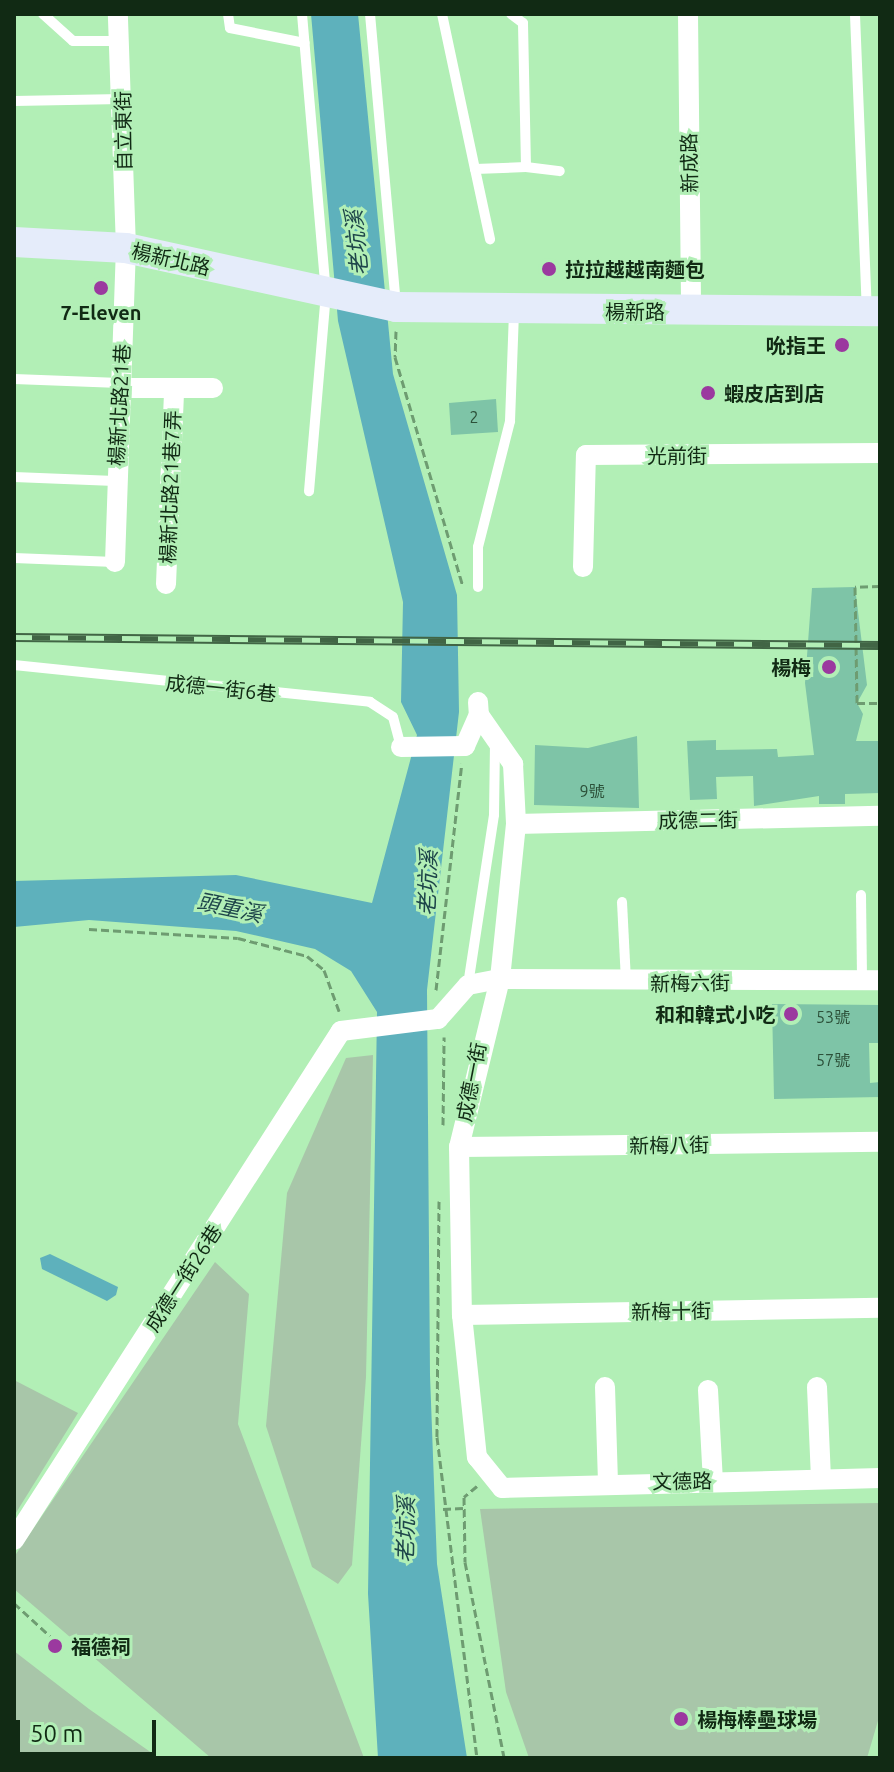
<!DOCTYPE html>
<meta charset="utf-8">
<style>
body{margin:0}
#map{position:relative;width:894px;height:1772px;overflow:hidden;background:#b2efb6;font-family:Ubuntu,"Noto Sans TC",sans-serif}
div>[style]{position:absolute}
[style*='--x']{left:calc(var(--x)*1px);top:calc(var(--y)*1px);width:calc(var(--w)*1px);rotate:calc(var(--a)*1deg)}
.green>*{inset:0;background:#a8c6a9}
.water>*{inset:0;background:#5eb1bc}
.building>*{inset:0;background:#7ec4a7}
.path>*{height:3px;margin-top:-1.5px;transform-origin:0;background:repeating-linear-gradient(90deg,#6e9c71 0 8px,transparent 0 12px)}
.lane>*{height:10px;margin:-5px;padding:0 5px;transform-origin:5px;border-radius:5px;background:#fff}
.street>*{height:20px;margin:-10px;padding:0 10px;transform-origin:10px;border-radius:10px;background:#fff}
.secondary>*{height:30px;margin:-15px;padding:0 15px;transform-origin:15px;border-radius:15px;background:#e5ecfa}
.rail>*{height:9px;margin-top:-4.5px;transform-origin:0;background:repeating-linear-gradient(90deg,#b2efb6 0 18px,#416545 0 36px);box-sizing:border-box;border-block:2px solid #416545}
.dots>*{width:22px;height:22px;translate:-50% -50%;box-sizing:border-box;border:4px solid #b2efb6;border-radius:50%}
span{translate:-50% -50%;white-space:nowrap;text-align:center;line-height:1.15;-webkit-text-stroke:6px #b2efb6;paint-order:stroke}
.number-label{font-size:16px;color:#2c5039}
.number-label span{-webkit-text-stroke-width:0}
.street-label{font-size:20px;color:#112a14}
.poi-label{font-size:20px;color:#112a14;font-weight:700}
.left{translate:0 -50%;text-align:left}
.right{translate:-100% -50%;text-align:right}
.water-label{font-size:22px;color:#1e454a;font-style:italic}
.frame{position:absolute;inset:0;border:16px solid #112a14;pointer-events:none}
.scale{position:absolute;left:16px;top:1720px;width:140px;height:36px;box-sizing:border-box;border:4px solid #112a14;border-top:0;padding-left:10px;font-size:24px;line-height:28px;white-space:nowrap;color:#112a14;-webkit-text-stroke:6px #b2efb6;paint-order:stroke}
</style>
<div id="map">
<div class="green">
<i style="clip-path:polygon(373px 1055px,366px 1377px,352px 1565px,338px 1584px,312px 1567px,266px 1426px,287px 1193px,346px 1058px)"></i>
<i style="clip-path:polygon(215px 1262px,249px 1294px,238px 1424px,364px 1758px,211px 1758px,14px 1589px,14px 1557px)"></i>
<i style="clip-path:polygon(14px 1380px,78px 1413px,14px 1516px)"></i>
<i style="clip-path:polygon(880px 1503px,880px 1714px,867px 1758px,529px 1758px,506px 1692px,480px 1509px)"></i>
<i style="clip-path:polygon(14px 1651px,89px 1709px,159px 1758px,14px 1758px)"></i>
</div>
<div class="water">
<i style="clip-path:polygon(311px 14px,358px 14px,393px 374px,457px 595px,459px 712px,427px 990px,430px 1375px,437px 1564px,467px 1758px,378px 1758px,368px 1594px,377px 1012px,351px 971px,315px 949px,236px 931px,89px 920px,14px 927px,14px 881px,236px 875px,372px 903px,417px 735px,401px 702px,403px 602px,338px 321px)"></i>
<i style="clip-path:polygon(50px 1254px,118px 1287px,116px 1295px,107px 1301px,42px 1269px,40px 1258px)"></i>
</div>
<div class="building">
<i style="clip-path:polygon(496px 399px,498px 432px,451px 435px,449px 403px)"></i>
<i style="clip-path:polygon(855px 587px,867px 685px,857px 703px,863px 714px,856px 741px,880px 741px,880px 793px,845px 794px,845px 804px,819px 804px,819px 796px,754px 806px,753px 776px,716px 777px,717px 799px,690px 800px,687px 741px,716px 740px,716px 750px,777px 749px,778px 757px,814px 755px,805px 683px,812px 588px)"></i>
<i style="clip-path:polygon(637px 736px,639px 808px,534px 805px,535px 745px,588px 748px)"></i>
<i style="clip-path:polygon(772px 1004px,880px 1005px,880px 1043px,869px 1043px,870px 1083px,880px 1082px,880px 1097px,774px 1099px)"></i>
</div>
<div class="path">
<i style="--x:396;--y:331;--w:26;--a:92"></i>
<i style="--x:395;--y:357;--w:239;--a:73.5"></i>
<i style="--x:880;--y:586;--w:25;--a:178"></i>
<i style="--x:855;--y:587;--w:116;--a:89"></i>
<i style="--x:857;--y:703;--w:23;--a:0"></i>
<i style="--x:89;--y:929;--w:149;--a:3.5"></i>
<i style="--x:238;--y:938;--w:71;--a:14.6"></i>
<i style="--x:307;--y:956;--w:22;--a:39"></i>
<i style="--x:324;--y:970;--w:44;--a:69.9"></i>
<i style="--x:436;--y:990;--w:228;--a:-83.5"></i>
<i style="--x:443;--y:1125;--w:88;--a:-89.3"></i>
<i style="--x:439;--y:1201;--w:236;--a:90.5"></i>
<i style="--x:437;--y:1437;--w:323;--a:82.9"></i>
<i style="--x:477;--y:1486;--w:17;--a:140"></i>
<i style="--x:464;--y:1497;--w:65;--a:89.1"></i>
<i style="--x:465;--y:1562;--w:200;--a:78.7"></i>
<i style="--x:443;--y:1509;--w:20;--a:-3"></i>
<i style="--x:14;--y:1603;--w:49;--a:42.5"></i>
</div>
<div class="lane">
<i style="--x:43;--y:14;--w:40;--a:42"></i>
<i style="--x:73;--y:41;--w:47;--a:0"></i>
<i style="--x:228;--y:14;--w:14;--a:82"></i>
<i style="--x:230;--y:28;--w:76;--a:11.3"></i>
<i style="--x:302;--y:14;--w:280;--a:85.1"></i>
<i style="--x:326;--y:293;--w:199;--a:94.9"></i>
<i style="--x:370;--y:14;--w:290;--a:84.9"></i>
<i style="--x:442;--y:14;--w:158;--a:78"></i>
<i style="--x:475;--y:169;--w:51;--a:-2.2"></i>
<i style="--x:526;--y:167;--w:144;--a:-91.2"></i>
<i style="--x:523;--y:23;--w:15;--a:-143"></i>
<i style="--x:855;--y:15;--w:293;--a:87.7"></i>
<i style="--x:14;--y:101;--w:108;--a:-1.1"></i>
<i style="--x:526;--y:167;--w:34;--a:7"></i>
<i style="--x:475;--y:169;--w:72;--a:77.9"></i>
<i style="--x:14;--y:379;--w:106;--a:2.2"></i>
<i style="--x:14;--y:477;--w:101;--a:2.3"></i>
<i style="--x:14;--y:558;--w:101;--a:2.3"></i>
<i style="--x:478;--y:587;--w:40;--a:-90"></i>
<i style="--x:478;--y:547;--w:130;--a:-75.7"></i>
<i style="--x:510;--y:421;--w:110;--a:-87.9"></i>
<i style="--x:14;--y:665;--w:358;--a:5.9"></i>
<i style="--x:370;--y:702;--w:27;--a:33"></i>
<i style="--x:393;--y:717;--w:31;--a:75"></i>
<i style="--x:861;--y:895;--w:85;--a:89.3"></i>
<i style="--x:622;--y:902;--w:79;--a:87.1"></i>
<i style="--x:468;--y:985;--w:172;--a:-81.3"></i>
<i style="--x:494;--y:815;--w:70;--a:-89.2"></i>
</div>
<div class="street">
<i style="--x:688;--y:14;--w:297;--a:89.4"></i>
<i style="--x:120;--y:388;--w:93;--a:0"></i>
<i style="--x:115;--y:562;--w:314;--a:-88"></i>
<i style="--x:126;--y:248;--w:234;--a:-92"></i>
<i style="--x:583;--y:567;--w:112;--a:-88.5"></i>
<i style="--x:586;--y:455;--w:294;--a:-0.4"></i>
<i style="--x:166;--y:584;--w:194;--a:-87.6"></i>
<i style="--x:478;--y:702;--w:13;--a:86"></i>
<i style="--x:479;--y:715;--w:60;--a:55.2"></i>
<i style="--x:513;--y:764;--w:60;--a:87.1"></i>
<i style="--x:516;--y:824;--w:156;--a:95.9"></i>
<i style="--x:500;--y:979;--w:173;--a:103.7"></i>
<i style="--x:459;--y:1147;--w:168;--a:89"></i>
<i style="--x:462;--y:1315;--w:143;--a:84"></i>
<i style="--x:477;--y:1457;--w:40;--a:51"></i>
<i style="--x:502;--y:1488;--w:378;--a:-1.5"></i>
<i style="--x:401;--y:747;--w:64;--a:-0.9"></i>
<i style="--x:465;--y:746;--w:34;--a:-66"></i>
<i style="--x:516;--y:824;--w:364;--a:-1.3"></i>
<i style="--x:459;--y:1147;--w:421;--a:-0.7"></i>
<i style="--x:462;--y:1315;--w:418;--a:-1"></i>
<i style="--x:605;--y:1387;--w:96;--a:88.2"></i>
<i style="--x:817;--y:1387;--w:92;--a:87.5"></i>
<i style="--x:708;--y:1390;--w:91;--a:86.9"></i>
<i style="--x:14;--y:1540;--w:605;--a:-57.28"></i>
<i style="--x:341;--y:1031;--w:98;--a:-7.1"></i>
<i style="--x:438;--y:1019;--w:45;--a:-48.6"></i>
<i style="--x:468;--y:985;--w:33;--a:-11"></i>
<i style="--x:500;--y:979;--w:380;--a:0.2"></i>
</div>
<div class="secondary">
<i style="--x:14;--y:242;--w:112;--a:3.1"></i>
<i style="--x:126;--y:248;--w:276;--a:12.3"></i>
<i style="--x:396;--y:307;--w:484;--a:0.5"></i>
</div>
<div class="rail">
<i style="--x:14;--y:637;--w:866;--a:0.53"></i>
</div>
<div class="dots">
<i style="left:549px;top:269px;background:#9b399f"></i>
<i style="left:101px;top:288px;background:#9b399f"></i>
<i style="left:842px;top:345px;background:#9b399f"></i>
<i style="left:708px;top:393px;background:#9b399f"></i>
<i style="left:829px;top:667px;background:#9b399f"></i>
<i style="left:791px;top:1014px;background:#9b399f"></i>
<i style="left:55px;top:1646px;background:#9b399f"></i>
<i style="left:681px;top:1719px;background:#9b399f"></i>
</div>
<div class="number-label">
<span style="left:474px;top:417px">2</span>
<span style="left:592px;top:791px">9號</span>
<span style="left:833px;top:1017px">53號</span>
<span style="left:833px;top:1060px">57號</span>
</div>
<div class="street-label">
<span style="left:123px;top:131px;rotate:-91deg">自立東街</span>
<span style="left:689px;top:163px;rotate:-91deg">新成路</span>
<span style="left:171px;top:259px;rotate:13deg">楊新北路</span>
<span style="left:635px;top:311px">楊新路</span>
<span style="left:119px;top:405px;rotate:-87deg">楊新北路21巷</span>
<span style="left:677px;top:455px">光前街</span>
<span style="left:170px;top:487px;rotate:-88deg">楊新北路21巷7弄</span>
<span style="left:221px;top:688px;rotate:6deg">成德一街6巷</span>
<span style="left:698px;top:820px;rotate:-1deg">成德二街</span>
<span style="left:690px;top:983px;rotate:-1deg">新梅六街</span>
<span style="left:471px;top:1082px;rotate:-79deg">成德一街</span>
<span style="left:669px;top:1145px;rotate:-1deg">新梅八街</span>
<span style="left:183px;top:1278px;rotate:-57deg">成德一街26巷</span>
<span style="left:671px;top:1311px;rotate:-1deg">新梅十街</span>
<span style="left:682px;top:1481px;rotate:-1deg">文德路</span>
</div>
<div class="poi-label">
<span class="left" style="left:565px;top:269px">拉拉越越南麵包</span>
<span style="left:101px;top:312px">7-Eleven</span>
<span class="right" style="left:826px;top:345px">吮指王</span>
<span class="left" style="left:724px;top:393px">蝦皮店到店</span>
<span class="right" style="left:811px;top:667px">楊梅</span>
<span class="right" style="left:775px;top:1014px">和和韓式小吃</span>
<span class="left" style="left:71px;top:1646px">福德祠</span>
<span class="left" style="left:697px;top:1719px">楊梅棒壘球場</span>
</div>
<div class="water-label">
<span style="left:356px;top:243px;rotate:-96deg">老坑溪</span>
<span style="left:427px;top:883px;rotate:-88deg">老坑溪</span>
<span style="left:230px;top:907px;rotate:12deg">頭重溪</span>
<span style="left:405px;top:1530px;rotate:-89deg">老坑溪</span>
</div>
<div class="frame"></div>
<div class="scale">50 m</div>
</div>
